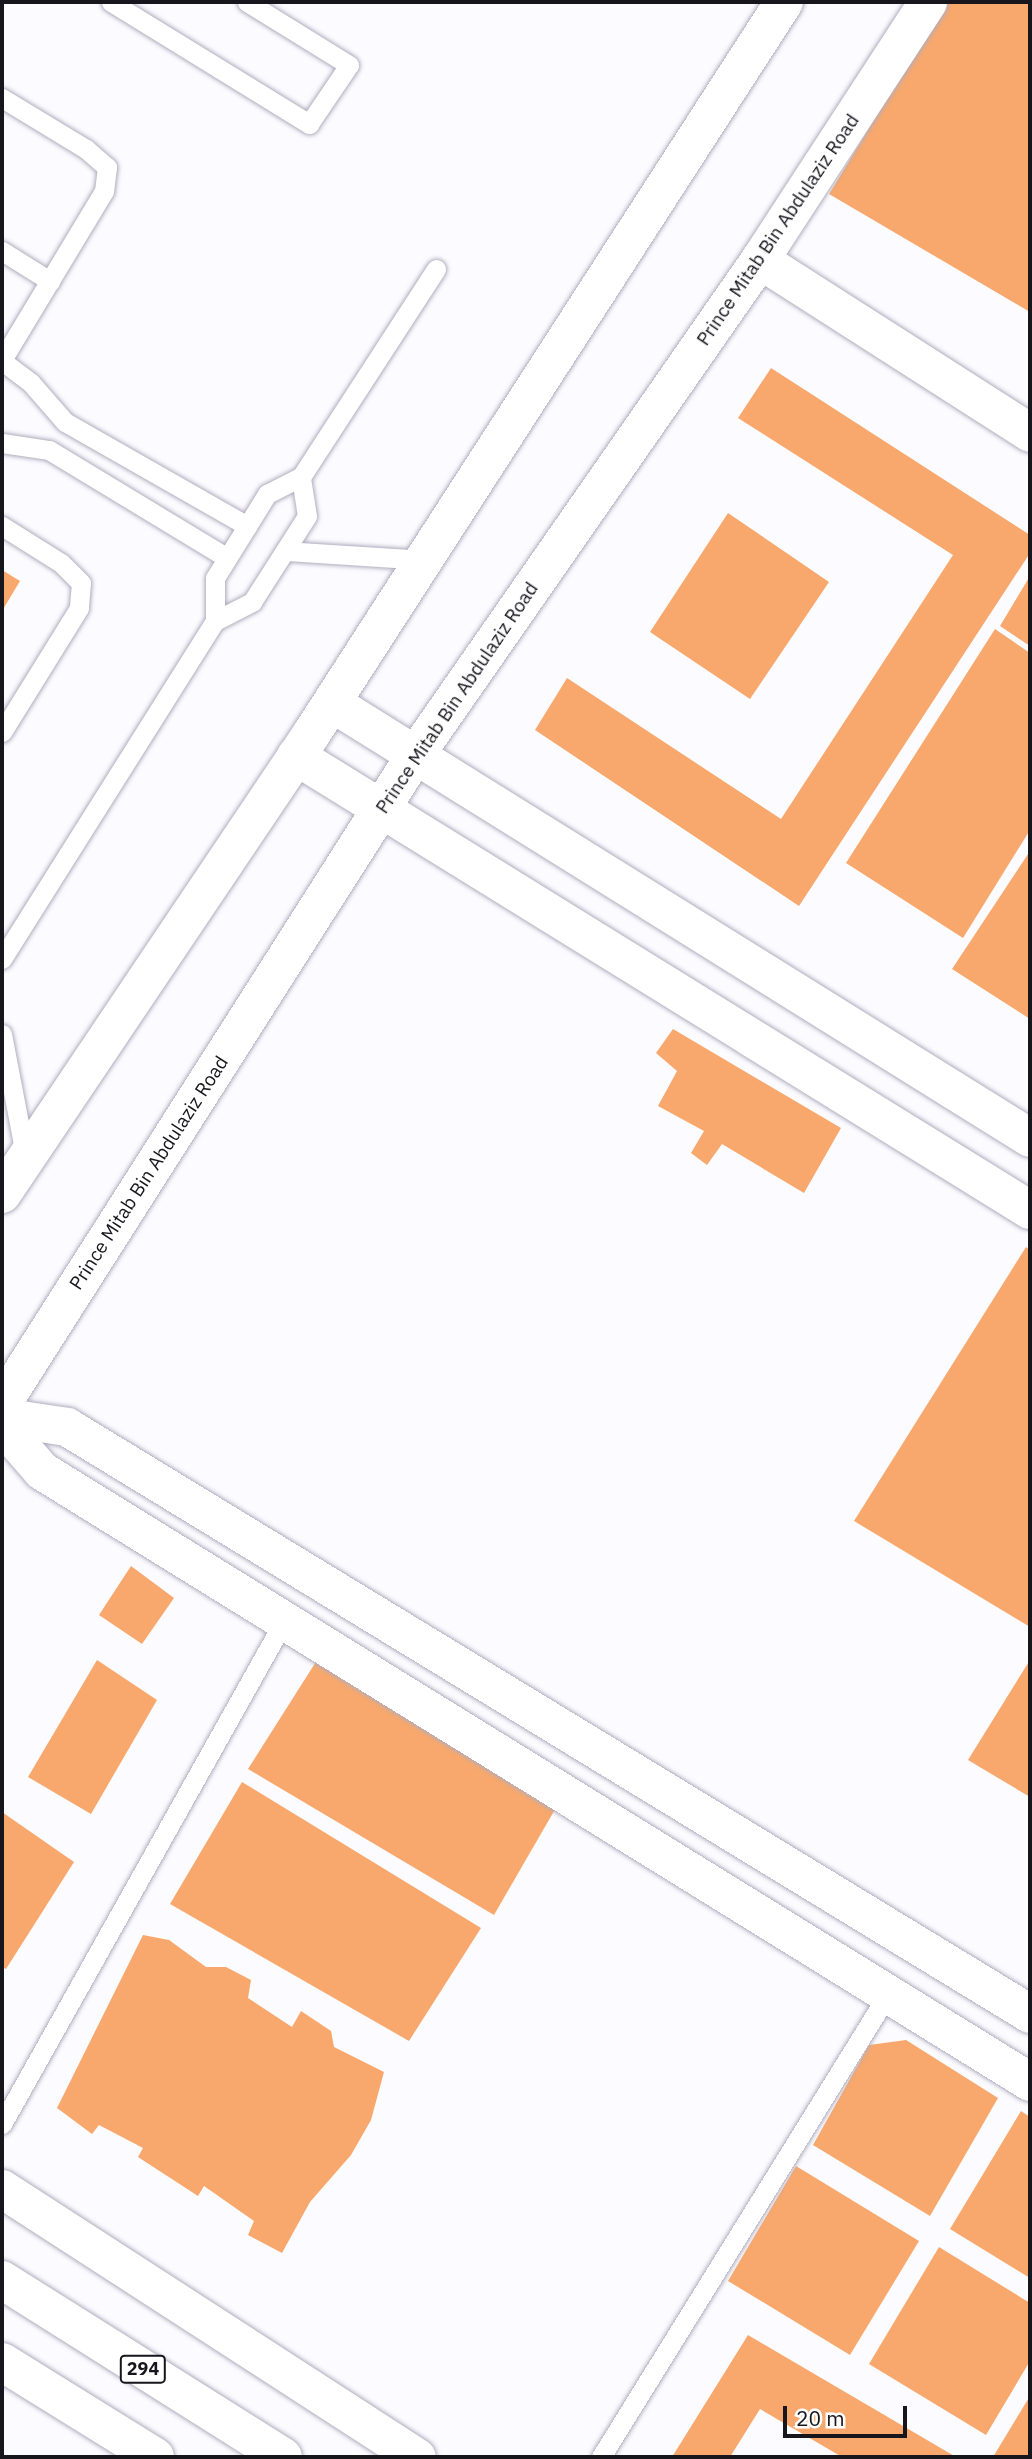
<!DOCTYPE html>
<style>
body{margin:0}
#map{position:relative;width:1032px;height:2459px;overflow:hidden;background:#fcfbff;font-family:"IBM Plex Sans",sans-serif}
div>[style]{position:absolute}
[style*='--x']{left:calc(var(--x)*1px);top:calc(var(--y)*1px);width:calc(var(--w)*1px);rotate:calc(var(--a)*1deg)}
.building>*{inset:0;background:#f8a86c}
.roads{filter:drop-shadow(0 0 2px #b1adbf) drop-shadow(0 0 2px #b1adbf)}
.service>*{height:19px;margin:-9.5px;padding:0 9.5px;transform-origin:9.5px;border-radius:9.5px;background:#fff}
.minor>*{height:38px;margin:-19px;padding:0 19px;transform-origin:19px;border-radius:19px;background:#fff}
.tertiary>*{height:38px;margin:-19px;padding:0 19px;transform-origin:19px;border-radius:19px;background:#fff}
.primary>*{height:38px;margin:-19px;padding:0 19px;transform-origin:19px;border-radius:19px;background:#fff}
span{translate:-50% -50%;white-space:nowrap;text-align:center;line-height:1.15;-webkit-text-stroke:7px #fff;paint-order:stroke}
.shield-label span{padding:2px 5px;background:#fff;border:2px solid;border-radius:5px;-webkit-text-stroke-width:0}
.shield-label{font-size:18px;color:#17161c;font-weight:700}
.street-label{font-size:19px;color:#17161c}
.frame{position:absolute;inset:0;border:4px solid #17161c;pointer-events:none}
.scale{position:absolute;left:783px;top:2406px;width:124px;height:32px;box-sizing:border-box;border:4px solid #17161c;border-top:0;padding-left:9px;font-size:21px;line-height:24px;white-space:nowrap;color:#17161c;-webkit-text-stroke:5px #fff;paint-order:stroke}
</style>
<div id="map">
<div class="building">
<i style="clip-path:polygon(946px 2px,1030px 2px,1030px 312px,829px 194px)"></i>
<i style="clip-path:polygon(771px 368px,1030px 535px,1030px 553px,799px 906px,535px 730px,567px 678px,781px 819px,953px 555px,738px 418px)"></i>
<i style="clip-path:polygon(728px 513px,829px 582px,750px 699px,650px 632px)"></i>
<i style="clip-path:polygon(2px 570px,20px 581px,2px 611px)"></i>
<i style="clip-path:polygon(1030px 576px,1030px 646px,1000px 626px)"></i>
<i style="clip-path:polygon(995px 629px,1030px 653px,1030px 830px,963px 938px,846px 863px)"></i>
<i style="clip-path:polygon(1030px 851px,1030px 1019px,952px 969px)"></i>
<i style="clip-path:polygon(673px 1029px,841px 1128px,804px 1193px,722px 1144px,707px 1165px,691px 1153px,704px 1131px,658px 1106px,677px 1071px,656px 1053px)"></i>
<i style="clip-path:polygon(1026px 1247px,1030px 1250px,1030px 1627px,854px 1521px)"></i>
<i style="clip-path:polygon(131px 1566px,174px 1598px,142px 1644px,99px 1615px)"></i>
<i style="clip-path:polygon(319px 1657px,557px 1806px,494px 1915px,248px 1769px)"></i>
<i style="clip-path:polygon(97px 1660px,157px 1700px,91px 1814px,28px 1777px)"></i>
<i style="clip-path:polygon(1030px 1660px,1030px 1797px,968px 1760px)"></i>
<i style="clip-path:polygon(242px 1782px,481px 1928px,409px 2041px,170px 1904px)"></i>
<i style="clip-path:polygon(2px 1812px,74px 1862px,6px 1969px,2px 1967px)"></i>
<i style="clip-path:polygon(143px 1935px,169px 1940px,206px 1967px,226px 1967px,251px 1980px,248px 1998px,292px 2027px,301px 2011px,331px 2031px,334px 2047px,384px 2072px,371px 2120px,351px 2155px,310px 2202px,282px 2253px,248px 2235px,254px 2221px,204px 2186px,198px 2196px,138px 2157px,143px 2148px,99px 2125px,92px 2134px,57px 2108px)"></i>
<i style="clip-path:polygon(906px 2040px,998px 2098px,930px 2216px,813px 2145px,869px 2045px)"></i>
<i style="clip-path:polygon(1021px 2111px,1030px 2117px,1030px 2278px,950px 2229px)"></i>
<i style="clip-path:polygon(796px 2166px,919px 2241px,850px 2355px,728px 2281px)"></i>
<i style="clip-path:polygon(939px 2247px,1030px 2303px,1030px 2361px,986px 2435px,869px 2364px)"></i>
<i style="clip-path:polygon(748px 2335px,956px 2457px,842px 2457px,760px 2409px,730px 2457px,672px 2457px)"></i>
<i style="clip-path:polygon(1030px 2396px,1030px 2457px,993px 2457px)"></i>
</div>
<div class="roads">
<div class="service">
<i style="--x:111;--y:2;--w:233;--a:31.6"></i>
<i style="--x:309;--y:124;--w:71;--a:-55.9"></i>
<i style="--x:349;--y:65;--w:120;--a:-148.3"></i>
<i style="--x:2;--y:98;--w:98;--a:31.3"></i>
<i style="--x:86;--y:149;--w:28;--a:41"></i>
<i style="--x:107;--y:167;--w:24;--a:97"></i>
<i style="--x:104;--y:191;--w:197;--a:121.1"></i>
<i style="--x:2;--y:251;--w:57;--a:32"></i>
<i style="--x:2;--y:361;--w:36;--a:37"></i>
<i style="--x:31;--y:383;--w:52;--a:48.9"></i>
<i style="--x:65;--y:422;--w:210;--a:29.7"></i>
<i style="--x:2;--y:443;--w:48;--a:8.5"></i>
<i style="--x:49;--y:450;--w:208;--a:31.2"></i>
<i style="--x:2;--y:526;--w:70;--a:32.1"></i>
<i style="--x:61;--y:563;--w:28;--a:45"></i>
<i style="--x:81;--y:583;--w:25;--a:95"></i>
<i style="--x:79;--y:608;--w:146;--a:121.8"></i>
<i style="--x:285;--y:551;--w:139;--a:3.7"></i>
<i style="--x:215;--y:621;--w:43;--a:-90"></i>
<i style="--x:215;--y:578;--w:99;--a:-58.2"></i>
<i style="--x:267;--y:494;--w:38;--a:-27"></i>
<i style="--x:301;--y:477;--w:248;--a:-57"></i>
<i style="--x:2;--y:959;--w:400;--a:-57.8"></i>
<i style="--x:215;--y:621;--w:42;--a:-27.2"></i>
<i style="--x:252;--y:602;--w:102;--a:-57.4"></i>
<i style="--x:307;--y:516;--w:39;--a:-99"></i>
<i style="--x:2;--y:1034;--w:123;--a:79.2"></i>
<i style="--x:2;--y:2124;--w:577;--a:-60.72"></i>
<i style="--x:601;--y:2457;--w:545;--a:-58.21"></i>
</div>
<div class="minor">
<i style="--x:760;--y:260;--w:321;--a:32.6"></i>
<i style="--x:332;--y:703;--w:822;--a:31.93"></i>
<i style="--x:296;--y:756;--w:863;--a:31.74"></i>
<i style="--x:2;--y:1417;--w:66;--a:8.7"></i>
<i style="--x:67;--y:1427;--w:1128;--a:31.36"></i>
<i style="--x:2;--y:1425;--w:61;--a:49"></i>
<i style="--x:42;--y:1471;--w:1162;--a:31.73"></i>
</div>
<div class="tertiary">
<i style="--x:2;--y:2189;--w:494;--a:32.9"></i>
</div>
<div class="primary">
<i style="--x:2;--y:1194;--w:556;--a:-56.08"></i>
<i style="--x:312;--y:733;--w:870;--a:-57.15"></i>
<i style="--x:2;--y:1404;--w:767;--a:-57.51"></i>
<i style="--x:414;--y:757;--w:606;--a:-55.16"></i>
<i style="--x:760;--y:260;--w:308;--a:-56.9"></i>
<i style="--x:2;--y:2280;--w:332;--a:32.2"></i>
<i style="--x:2;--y:2362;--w:180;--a:31.8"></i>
</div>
</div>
<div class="shield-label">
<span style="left:143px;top:2369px">294</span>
</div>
<div class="street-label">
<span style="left:778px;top:230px;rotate:-56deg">Prince Mitab Bin Abdulaziz Road</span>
<span style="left:457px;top:698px;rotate:-56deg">Prince Mitab Bin Abdulaziz Road</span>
<span style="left:149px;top:1173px;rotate:-57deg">Prince Mitab Bin Abdulaziz Road</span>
</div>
<div class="frame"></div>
<div class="scale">20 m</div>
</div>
